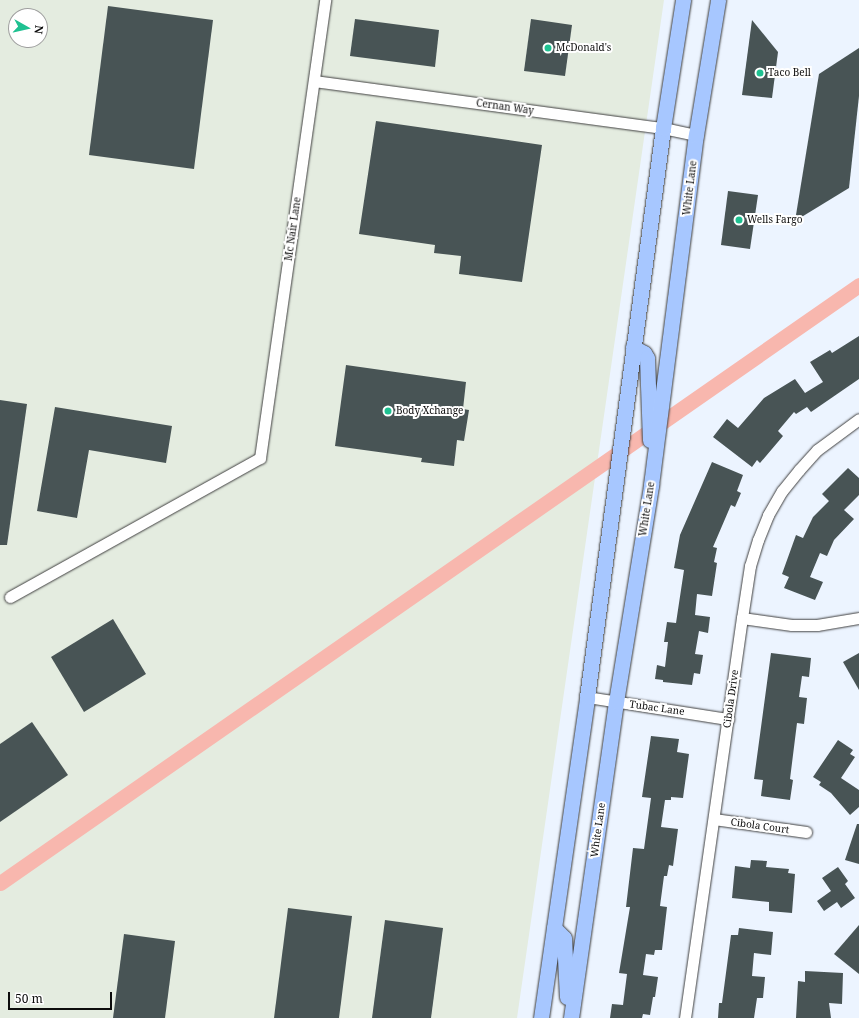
<!DOCTYPE html>
<style>
body{margin:0}
#map{position:relative;width:859px;height:1018px;overflow:hidden;background:#ecf4ff;font-family:"Noto Serif",serif}
div>[style]{position:absolute}
[style*='--x']{left:calc(var(--x)*1px);top:calc(var(--y)*1px);width:calc(var(--w)*1px);rotate:calc(var(--a)*1deg)}
.industrial>*{inset:0;background:#e4ece0}
.canal>*{height:15px;margin:-7.5px;padding:0 7.5px;transform-origin:7.5px;border-radius:7.5px;background:#f8b7ae}
.building>*{inset:0;background:#485455}
.roads{filter:drop-shadow(0 0 1px #3f3f3f) drop-shadow(0 0 1px #3f3f3f)}
.minor>*{height:11px;margin:-5.5px;padding:0 5.5px;transform-origin:5.5px;border-radius:5.5px;background:#fff}
.secondary>*{height:15px;margin:-7.5px;padding:0 7.5px;transform-origin:7.5px;border-radius:7.5px;background:#a7c7ff}
.dots>*{width:11px;height:11px;translate:-50% -50%;box-sizing:border-box;border:2px solid #fff;border-radius:50%}
span{translate:-50% -50%;white-space:nowrap;text-align:center;line-height:1.15;-webkit-text-stroke:4px #fff;paint-order:stroke}
.poi-label{font-size:10px;color:#0c0c0c}
.left{translate:0 -50%;text-align:left}
.street-label{font-size:10px;color:#0c0c0c}
.north{position:absolute;left:8px;top:8px;width:40px;height:40px;box-sizing:border-box;background:#fff;border:1px solid #9e9e9e;border-radius:50%;rotate:98deg;font-size:11px;font-weight:700;line-height:16px;text-align:center;color:#0c0c0c}
.north::after{content:'';display:block;margin:auto;width:14px;height:18px;background:#1fc191;clip-path:polygon(50% 0,100% 100%,50% 72%,0 100%)}
.scale{position:absolute;left:8px;top:992px;width:104px;height:18px;box-sizing:border-box;border:2px solid #0c0c0c;border-top:0;padding-left:5px;font-size:12px;line-height:14px;white-space:nowrap;color:#0c0c0c;-webkit-text-stroke:3px #fff;paint-order:stroke}
</style>
<div id="map">
<div class="industrial">
<i style="clip-path:polygon(evenodd,0 0,664px 0,517px 1018px,0 1018px,0 0,16px 16px,40px 16px,40px 40px,16px 40px,16px 16px)"></i>
</div>
<div class="canal">
<i style="--x:0;--y:883;--w:1047;--a:-34.84"></i>
</div>
<div class="building">
<i style="clip-path:polygon(108px 6px,213px 20px,194px 169px,89px 155px)"></i>
<i style="clip-path:polygon(355px 19px,439px 30px,435px 67px,350px 56px)"></i>
<i style="clip-path:polygon(531px 19px,572px 25px,565px 76px,524px 71px)"></i>
<i style="clip-path:polygon(752px 20px,778px 52px,772px 98px,742px 95px)"></i>
<i style="clip-path:polygon(859px 48px,859px 96px,849px 188px,795px 221px,819px 74px)"></i>
<i style="clip-path:polygon(376px 121px,542px 145px,522px 282px,459px 274px,461px 256px,434px 253px,435px 245px,359px 234px)"></i>
<i style="clip-path:polygon(728px 191px,758px 195px,750px 249px,721px 245px)"></i>
<i style="clip-path:polygon(859px 336px,859px 379px,811px 412px,807px 407px,796px 414px,794px 412px,778px 431px,783px 436px,760px 463px,757px 460px,752px 467px,713px 437px,727px 419px,738px 428px,764px 398px,795px 379px,805px 393px,823px 382px,810px 362px,830px 350px,832px 353px)"></i>
<i style="clip-path:polygon(346px 365px,466px 382px,463px 409px,469px 410px,464px 441px,457px 440px,454px 466px,421px 462px,422px 458px,335px 446px)"></i>
<i style="clip-path:polygon(0 400px,27px 404px,7px 545px,0 545px)"></i>
<i style="clip-path:polygon(55px 407px,172px 426px,166px 463px,89px 450px,77px 518px,37px 511px)"></i>
<i style="clip-path:polygon(712px 462px,743px 475px,737px 491px,741px 493px,735px 507px,731px 505px,713px 547px,717px 548px,714px 562px,717px 563px,712px 596px,697px 594px,695px 615px,710px 617px,708px 633px,699px 631px,695px 654px,703px 655px,700px 674px,694px 673px,692px 685px,663px 682px,663px 680px,655px 679px,657px 665px,665px 667px,668px 642px,664px 642px,667px 622px,676px 623px,684px 570px,674px 568px,680px 535px)"></i>
<i style="clip-path:polygon(848px 468px,859px 478px,859px 495px,844px 510px,854px 519px,834px 540px,827px 556px,820px 553px,810px 577px,823px 582px,815px 600px,784px 588px,789px 577px,782px 574px,796px 535px,803px 538px,813px 517px,829px 501px,822px 494px)"></i>
<i style="clip-path:polygon(113px 619px,146px 674px,84px 712px,51px 657px)"></i>
<i style="clip-path:polygon(771px 653px,811px 658px,809px 677px,802px 676px,799px 697px,807px 698px,804px 724px,797px 723px,790px 779px,793px 780px,790px 800px,761px 796px,763px 780px,754px 779px)"></i>
<i style="clip-path:polygon(859px 653px,859px 690px,843px 662px)"></i>
<i style="clip-path:polygon(32px 722px,68px 775px,0 822px,0 744px)"></i>
<i style="clip-path:polygon(651px 736px,679px 739px,677px 752px,689px 754px,683px 798px,671px 797px,671px 800px,665px 800px,661px 827px,678px 829px,673px 866px,669px 865px,667px 876px,664px 876px,660px 906px,667px 907px,662px 950px,655px 950px,654px 955px,646px 954px,643px 975px,658px 977px,655px 997px,653px 997px,650px 1015px,643px 1014px,642px 1018px,610px 1018px,612px 1004px,623px 1005px,627px 974px,619px 973px,630px 907px,626px 907px,633px 848px,644px 849px,651px 798px,642px 797px)"></i>
<i style="clip-path:polygon(838px 740px,853px 750px,850px 754px,855px 757px,841px 778px,859px 790px,859px 807px,850px 815px,831px 793px,819px 785px,821px 782px,813px 777px)"></i>
<i style="clip-path:polygon(857px 824px,859px 824px,859px 864px,845px 860px)"></i>
<i style="clip-path:polygon(751px 860px,767px 861px,766px 867px,789px 869px,788px 873px,795px 874px,792px 913px,769px 911px,769px 902px,732px 898px,735px 866px,750px 868px)"></i>
<i style="clip-path:polygon(838px 867px,848px 881px,845px 884px,855px 898px,841px 908px,837px 902px,824px 911px,817px 901px,831px 891px,822px 878px)"></i>
<i style="clip-path:polygon(288px 908px,352px 916px,339px 1018px,274px 1018px)"></i>
<i style="clip-path:polygon(385px 920px,443px 928px,431px 1018px,372px 1018px)"></i>
<i style="clip-path:polygon(859px 925px,859px 974px,834px 954px)"></i>
<i style="clip-path:polygon(739px 928px,773px 932px,771px 955px,754px 953px,752px 976px,765px 977px,763px 998px,757px 998px,754px 1018px,718px 1018px,719px 1003px,722px 1003px,731px 935px,738px 935px)"></i>
<i style="clip-path:polygon(124px 934px,175px 941px,165px 1018px,113px 1018px)"></i>
<i style="clip-path:polygon(805px 971px,843px 973px,842px 1004px,829px 1003px,831px 1018px,796px 1018px,798px 981px,805px 982px)"></i>
</div>
<div class="roads">
<div class="minor">
<i style="--x:314;--y:81;--w:352;--a:7.7"></i>
<i style="--x:663;--y:128;--w:34;--a:12"></i>
<i style="--x:10;--y:597;--w:286;--a:-29.1"></i>
<i style="--x:260;--y:458;--w:463;--a:-81.9"></i>
<i style="--x:742;--y:618;--w:50;--a:8"></i>
<i style="--x:792;--y:625;--w:25;--a:0"></i>
<i style="--x:817;--y:625;--w:43;--a:-9.5"></i>
<i style="--x:587;--y:697;--w:143;--a:8.9"></i>
<i style="--x:714;--y:819;--w:93;--a:8"></i>
<i style="--x:685;--y:1018;--w:404;--a:-81.9"></i>
<i style="--x:742;--y:618;--w:53;--a:-81.3"></i>
<i style="--x:750;--y:566;--w:27;--a:-73"></i>
<i style="--x:758;--y:540;--w:27;--a:-68"></i>
<i style="--x:768;--y:515;--w:28;--a:-60"></i>
<i style="--x:782;--y:491;--w:27;--a:-51"></i>
<i style="--x:799;--y:470;--w:27;--a:-48"></i>
<i style="--x:817;--y:450;--w:52;--a:-36.4"></i>
</div>
<div class="secondary">
<i style="--x:633;--y:347;--w:13;--a:29"></i>
<i style="--x:644;--y:353;--w:6;--a:59"></i>
<i style="--x:647;--y:358;--w:82;--a:87.9"></i>
<i style="--x:554;--y:928;--w:14;--a:45"></i>
<i style="--x:564;--y:938;--w:59;--a:87.1"></i>
<i style="--x:541;--y:1018;--w:324;--a:-81.8"></i>
<i style="--x:587;--y:697;--w:574;--a:-82.39"></i>
<i style="--x:663;--y:128;--w:130;--a:-81.1"></i>
<i style="--x:571;--y:1018;--w:319;--a:-81.9"></i>
<i style="--x:616;--y:702;--w:220;--a:-80.8"></i>
<i style="--x:651;--y:485;--w:353;--a:-82.7"></i>
<i style="--x:696;--y:135;--w:137;--a:-80.7"></i>
</div>
</div>
<div class="dots">
<i style="left:548px;top:48px;background:#1fc191"></i>
<i style="left:760px;top:73px;background:#1fc191"></i>
<i style="left:739px;top:220px;background:#1fc191"></i>
<i style="left:388px;top:411px;background:#1fc191"></i>
</div>
<div class="poi-label">
<span class="left" style="left:556px;top:48px">McDonald's</span>
<span class="left" style="left:768px;top:73px">Taco Bell</span>
<span class="left" style="left:747px;top:220px">Wells Fargo</span>
<span class="left" style="left:396px;top:411px">Body Xchange</span>
</div>
<div class="street-label">
<span style="left:505px;top:107px;rotate:8deg">Cernan Way</span>
<span style="left:690px;top:188px;rotate:-83deg">White Lane</span>
<span style="left:293px;top:229px;rotate:-82deg">Mc Nair Lane</span>
<span style="left:647px;top:509px;rotate:-81deg">White Lane</span>
<span style="left:731px;top:699px;rotate:-82deg">Cibola Drive</span>
<span style="left:657px;top:708px;rotate:8deg">Tubac Lane</span>
<span style="left:760px;top:826px;rotate:8deg">Cibola Court</span>
<span style="left:598px;top:830px;rotate:-82deg">White Lane</span>
</div>
<div class="north">N</div>
<div class="scale">50 m</div>
</div>
